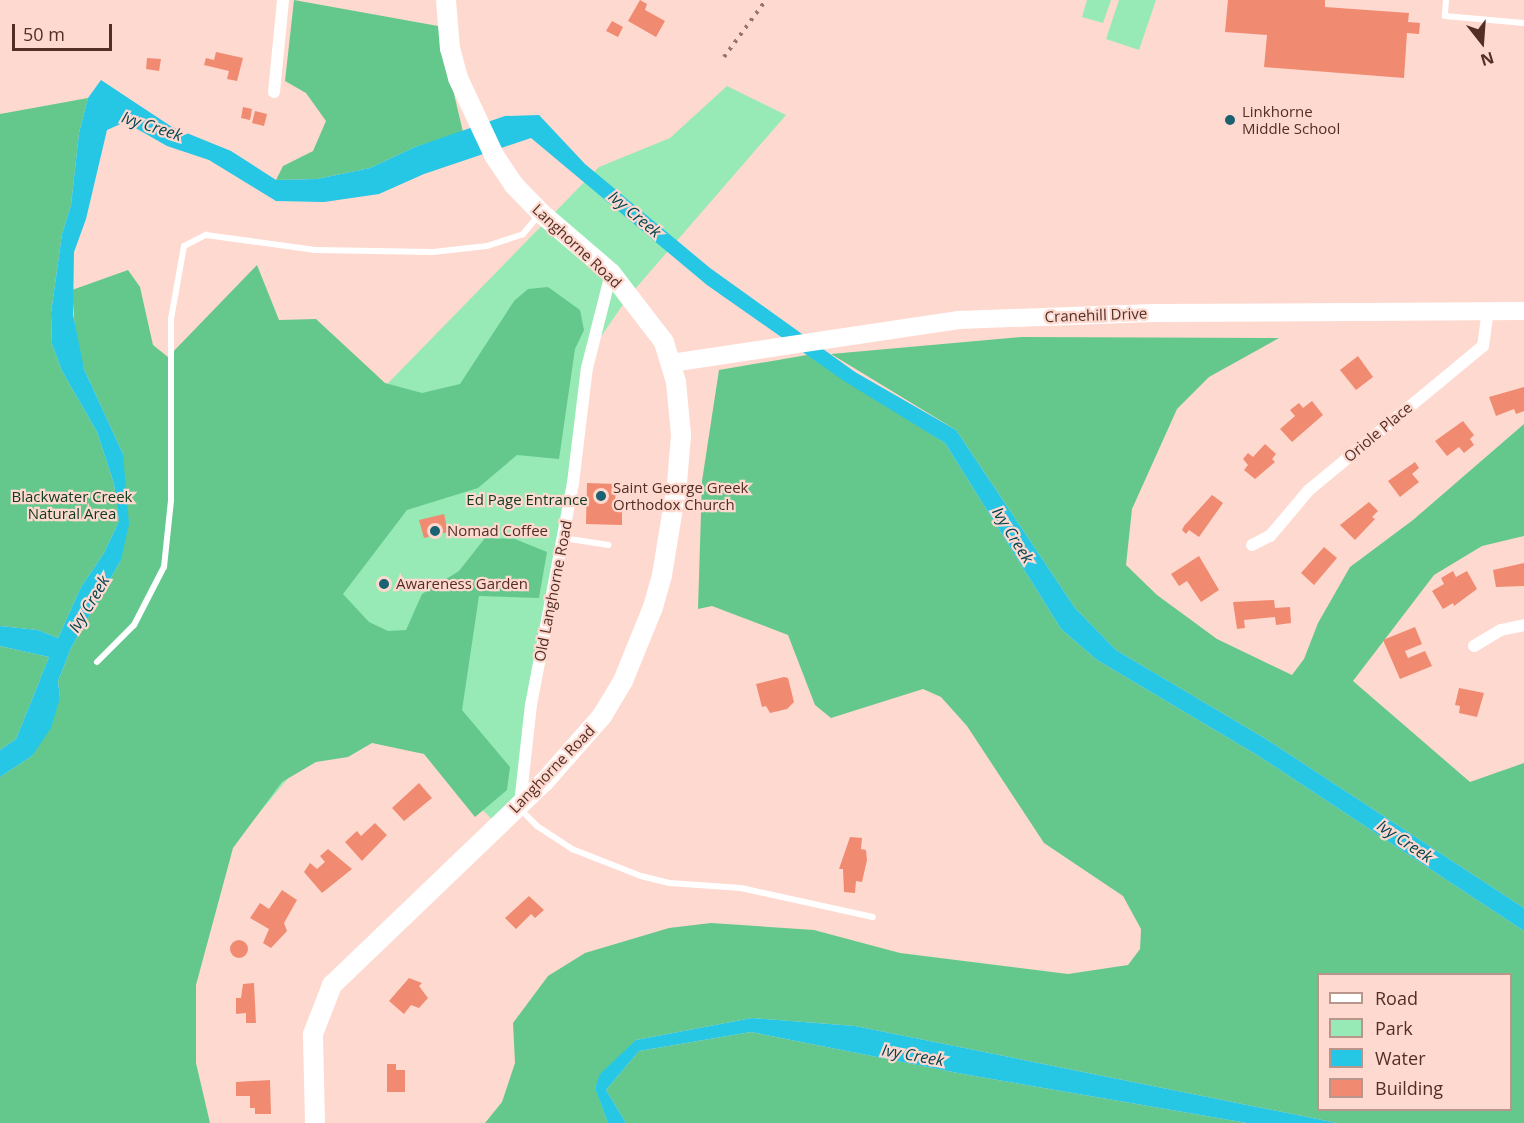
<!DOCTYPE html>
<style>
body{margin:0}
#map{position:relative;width:1524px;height:1123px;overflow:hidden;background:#fed9cf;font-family:"Open Sans",sans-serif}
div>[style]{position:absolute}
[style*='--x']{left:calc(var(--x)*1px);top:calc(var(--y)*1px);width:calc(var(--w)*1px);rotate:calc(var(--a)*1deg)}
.green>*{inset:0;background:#97eab5}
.forest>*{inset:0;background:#64c88c}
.water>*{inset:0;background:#26c6e5}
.building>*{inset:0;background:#f08b71}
.round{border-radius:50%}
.lane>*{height:6px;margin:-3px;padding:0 3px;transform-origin:3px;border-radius:3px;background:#fff}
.street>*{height:12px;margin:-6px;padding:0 6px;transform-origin:6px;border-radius:6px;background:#fff}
.secondary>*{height:18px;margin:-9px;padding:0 9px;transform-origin:9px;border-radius:9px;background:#fff}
.primary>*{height:20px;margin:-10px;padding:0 10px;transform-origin:10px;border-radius:10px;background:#fff}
.rail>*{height:4px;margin-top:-2px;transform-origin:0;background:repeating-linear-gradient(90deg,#9a756c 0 3px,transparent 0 9px)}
.dots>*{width:16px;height:16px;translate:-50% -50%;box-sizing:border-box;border:3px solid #fed9cf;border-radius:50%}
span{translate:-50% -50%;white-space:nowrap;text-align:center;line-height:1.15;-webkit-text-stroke:4.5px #fed9cf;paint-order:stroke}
.poi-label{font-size:15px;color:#522e25}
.left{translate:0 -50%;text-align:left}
.street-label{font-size:15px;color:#522e25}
.park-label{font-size:15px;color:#0e3921}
.water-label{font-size:16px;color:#014552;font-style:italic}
.legend{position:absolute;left:1317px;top:973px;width:195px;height:138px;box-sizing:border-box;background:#fed9cf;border:2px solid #b9958b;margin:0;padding:8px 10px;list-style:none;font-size:18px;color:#522e25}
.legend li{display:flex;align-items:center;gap:12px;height:30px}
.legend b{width:30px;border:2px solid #b9958b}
.north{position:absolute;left:1452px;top:12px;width:60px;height:60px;-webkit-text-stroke:4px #fed9cf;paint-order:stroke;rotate:163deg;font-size:16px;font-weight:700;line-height:24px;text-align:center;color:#522e25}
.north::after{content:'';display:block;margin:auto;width:21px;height:27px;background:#522e25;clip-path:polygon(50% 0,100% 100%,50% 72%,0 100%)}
.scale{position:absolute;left:12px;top:24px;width:100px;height:27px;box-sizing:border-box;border:3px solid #522e25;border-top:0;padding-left:8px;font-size:18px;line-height:21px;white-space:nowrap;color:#522e25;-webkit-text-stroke:4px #fed9cf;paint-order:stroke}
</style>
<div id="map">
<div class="green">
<i style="clip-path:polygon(1087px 0,1111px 0,1103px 23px,1082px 17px)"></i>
<i style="clip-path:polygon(1119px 0,1156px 0,1139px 50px,1106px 39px)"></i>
<i style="clip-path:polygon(727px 86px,786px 115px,629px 296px,591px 351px,520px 804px,498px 825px,391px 722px,325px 734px,0 1123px,0 958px,354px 418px,599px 167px,670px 138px)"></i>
</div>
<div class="forest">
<i style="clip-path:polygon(294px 0,438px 26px,463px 132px,415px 147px,370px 168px,317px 179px,276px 180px,283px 166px,313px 151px,326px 121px,306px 93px,285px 81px)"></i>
<i style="clip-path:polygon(88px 98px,79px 133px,71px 205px,62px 234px,51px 313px,52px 344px,62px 371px,97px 432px,114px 484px,119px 521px,104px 553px,81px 587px,58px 638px,38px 630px,0 626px,0 114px)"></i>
<i style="clip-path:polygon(257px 265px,279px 320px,316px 319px,385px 383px,422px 393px,460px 384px,514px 301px,528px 289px,548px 287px,580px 310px,584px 330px,575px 349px,559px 459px,517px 455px,478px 488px,407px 510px,343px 594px,369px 622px,388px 631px,406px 630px,422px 594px,459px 571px,485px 538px,515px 539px,547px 552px,539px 598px,479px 596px,462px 710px,510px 767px,507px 790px,475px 817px,424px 754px,372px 743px,348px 757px,316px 762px,282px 782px,233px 848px,196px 985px,196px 1063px,210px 1123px,0 1123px,0 777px,32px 756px,60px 698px,58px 681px,71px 648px,121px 560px,123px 454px,84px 369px,76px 342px,72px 290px,128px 270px,140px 287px,153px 345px,168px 357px)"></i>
<i style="clip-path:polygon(1021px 337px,1279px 338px,1209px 377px,1177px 409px,1132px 509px,1126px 565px,1157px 595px,1217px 639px,1292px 675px,1304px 659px,1318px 623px,1350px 567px,1413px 520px,1524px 424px,1524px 536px,1482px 546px,1434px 575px,1353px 681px,1470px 782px,1524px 763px,1524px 908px,1266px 739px,1116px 650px,1075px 608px,956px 430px,831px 354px)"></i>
<i style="clip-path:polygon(evenodd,807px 355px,945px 443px,1061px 629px,1097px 660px,1257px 755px,1524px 931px,1524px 1123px,1337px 1123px,855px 1026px,752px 1018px,636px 1040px,595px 1087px,608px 1123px,485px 1123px,502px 1102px,515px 1063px,513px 1023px,548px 976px,585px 953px,669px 928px,711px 923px,814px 930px,900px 953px,1068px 974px,1128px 965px,1140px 949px,1141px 929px,1123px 896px,1044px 843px,967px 726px,941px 697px,923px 689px,831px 718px,815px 705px,788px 635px,712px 606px,698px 609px,702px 481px,719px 370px,807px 355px,1318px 974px,1510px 974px,1510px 1110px,1318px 1110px,1318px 974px)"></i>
<i style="clip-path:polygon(0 646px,49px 657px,16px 739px,0 750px)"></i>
<i style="clip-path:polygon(751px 1032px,963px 1074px,1247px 1123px,626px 1123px,606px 1090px,639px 1051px)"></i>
</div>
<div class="water">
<i style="clip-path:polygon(101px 80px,172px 127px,231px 151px,276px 180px,317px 179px,370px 168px,415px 147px,505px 116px,539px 115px,585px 164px,710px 268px,855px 372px,956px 430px,1075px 608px,1116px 650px,1266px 739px,1524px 908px,1524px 931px,1257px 755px,1097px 660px,1061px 629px,945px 443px,844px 381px,707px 285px,531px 138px,424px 174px,379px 194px,324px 202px,276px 201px,209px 160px,167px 146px,125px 122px,107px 130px,86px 219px,74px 252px,73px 314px,84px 369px,123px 454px,129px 524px,121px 560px,71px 648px,58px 681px,60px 698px,51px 728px,32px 756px,0 777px,0 750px,16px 739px,49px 657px,0 646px,0 626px,38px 630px,58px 638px,81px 587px,104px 553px,119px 521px,114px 484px,97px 432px,62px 371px,52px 344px,51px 313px,62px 234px,71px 205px,79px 133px,88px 98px)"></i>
<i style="clip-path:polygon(752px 1018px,855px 1026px,1337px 1123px,1247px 1123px,963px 1074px,751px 1032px,639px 1051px,606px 1090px,626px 1123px,608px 1123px,595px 1088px,600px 1074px,636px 1040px)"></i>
</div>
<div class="building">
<i style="clip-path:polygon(640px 0,647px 4px,645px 10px,665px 21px,656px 37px,628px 21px)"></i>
<i style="clip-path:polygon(1228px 0,1325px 0,1325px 7px,1409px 13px,1408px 22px,1420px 23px,1419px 34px,1407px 33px,1404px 78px,1264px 67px,1267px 35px,1225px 32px)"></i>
<i style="clip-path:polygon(612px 21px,623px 27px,618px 37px,606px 31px)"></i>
<i style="clip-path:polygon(216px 52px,243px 58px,237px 81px,227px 79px,229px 71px,204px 65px,206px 58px,214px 60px)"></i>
<i style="clip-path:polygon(147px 58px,161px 59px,159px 71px,146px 69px)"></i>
<i style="clip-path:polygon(243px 107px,252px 109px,250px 120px,241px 118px)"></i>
<i style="clip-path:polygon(255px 111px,267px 114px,264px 126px,252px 123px)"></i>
<i style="clip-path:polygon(1358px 356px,1373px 377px,1356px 390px,1340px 370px)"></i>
<i style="clip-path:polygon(1524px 387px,1524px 411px,1516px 414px,1514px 409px,1496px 416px,1489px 397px)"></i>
<i style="clip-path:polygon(1312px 401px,1323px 415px,1292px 442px,1280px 429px,1295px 416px,1290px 410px,1299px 403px,1303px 408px)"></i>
<i style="clip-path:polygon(1463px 421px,1474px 435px,1470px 439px,1474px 445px,1464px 453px,1459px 447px,1447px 456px,1435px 441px)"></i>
<i style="clip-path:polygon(1265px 444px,1276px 454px,1272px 459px,1275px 462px,1255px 479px,1244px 470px,1248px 465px,1243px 459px,1248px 453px,1253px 457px)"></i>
<i style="clip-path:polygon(1415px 462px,1419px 468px,1412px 474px,1419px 482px,1400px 497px,1388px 481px)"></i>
<i style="clip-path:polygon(587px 483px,616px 484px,615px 508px,622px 508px,622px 525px,586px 524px)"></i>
<i style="clip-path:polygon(1212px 495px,1223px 503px,1199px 537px,1189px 530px,1186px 534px,1182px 530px,1184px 526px)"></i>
<i style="clip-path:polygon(1369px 502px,1378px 511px,1372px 517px,1375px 519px,1355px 540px,1340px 525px)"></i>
<i style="clip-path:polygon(444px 514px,448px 532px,424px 538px,419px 520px)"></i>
<i style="clip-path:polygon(1324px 547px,1337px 558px,1314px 585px,1301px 573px)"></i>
<i style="clip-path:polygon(1199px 556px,1219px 590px,1201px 602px,1187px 581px,1179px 586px,1171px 574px)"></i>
<i style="clip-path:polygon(1524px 563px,1524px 586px,1496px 587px,1493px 570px)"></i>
<i style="clip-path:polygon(1453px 571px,1456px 577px,1467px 571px,1477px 589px,1454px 606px,1453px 603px,1443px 609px,1432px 591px,1444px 584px,1441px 578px)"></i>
<i style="clip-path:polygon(1274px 600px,1275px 608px,1290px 607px,1291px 623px,1276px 625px,1275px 617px,1244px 620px,1245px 628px,1237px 629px,1233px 602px)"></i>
<i style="clip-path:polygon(1415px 627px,1422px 644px,1405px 651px,1408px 658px,1425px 651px,1432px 666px,1400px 679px,1383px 640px)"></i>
<i style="clip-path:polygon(784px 677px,788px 678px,794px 702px,787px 709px,770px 713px,766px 706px,762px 707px,756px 684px)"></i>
<i style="clip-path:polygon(1459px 688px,1484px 693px,1477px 717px,1459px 713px,1460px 706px,1455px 705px)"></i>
<i style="clip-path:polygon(419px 783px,432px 798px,404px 821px,392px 808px)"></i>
<i style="clip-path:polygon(375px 823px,387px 835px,362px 861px,345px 842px,357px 831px,361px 836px)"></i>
<i style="clip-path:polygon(850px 837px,862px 838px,861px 849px,866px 850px,867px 860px,862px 882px,856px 881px,855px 893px,844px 892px,843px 869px,839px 869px)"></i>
<i style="clip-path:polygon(328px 849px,352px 869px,322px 893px,304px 872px,310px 863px,317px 869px,325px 862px,320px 856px)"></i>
<i style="clip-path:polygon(282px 890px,297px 900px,284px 923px,287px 931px,271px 948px,263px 943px,269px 929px,250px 918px,260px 903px,269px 909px)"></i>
<i style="clip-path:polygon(529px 896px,544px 910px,535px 918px,531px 914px,516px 929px,505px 918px)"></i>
<i class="round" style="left:230px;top:940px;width:18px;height:18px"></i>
<i style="clip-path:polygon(409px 978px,422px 983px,419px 986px,428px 998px,419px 1008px,411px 1005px,404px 1014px,389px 1001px)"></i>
<i style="clip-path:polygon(254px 983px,256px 1023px,246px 1023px,246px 1013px,236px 1014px,236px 998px,241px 998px,243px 984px)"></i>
<i style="clip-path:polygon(387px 1064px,396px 1064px,396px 1070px,405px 1070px,405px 1092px,387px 1092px)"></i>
<i style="clip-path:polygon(270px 1080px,271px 1114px,255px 1114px,255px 1108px,250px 1108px,250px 1096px,236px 1096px,236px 1082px)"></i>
</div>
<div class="lane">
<i style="--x:1446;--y:0;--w:16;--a:94"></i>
<i style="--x:1445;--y:16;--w:79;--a:5.1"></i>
<i style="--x:563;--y:538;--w:46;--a:8.8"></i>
<i style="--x:97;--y:662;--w:52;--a:-45"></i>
<i style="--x:134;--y:625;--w:65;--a:-62.7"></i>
<i style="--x:164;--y:567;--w:67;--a:-84"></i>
<i style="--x:171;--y:500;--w:181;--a:-90"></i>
<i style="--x:171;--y:319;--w:74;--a:-79.9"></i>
<i style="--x:184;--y:246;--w:25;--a:-27"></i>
<i style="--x:206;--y:235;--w:110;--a:7.8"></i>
<i style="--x:315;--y:250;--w:118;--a:1"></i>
<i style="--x:433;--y:252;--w:54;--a:-6.3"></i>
<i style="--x:487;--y:246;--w:38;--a:-18"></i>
<i style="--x:523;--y:234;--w:25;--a:-50"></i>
<i style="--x:520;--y:809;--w:24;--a:45"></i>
<i style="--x:537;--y:826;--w:42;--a:33.3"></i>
<i style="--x:572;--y:849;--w:74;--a:21.4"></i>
<i style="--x:641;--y:876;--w:30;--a:14"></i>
<i style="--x:670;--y:883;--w:71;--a:4"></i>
<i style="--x:741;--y:888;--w:135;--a:12.4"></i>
</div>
<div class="street">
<i style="--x:274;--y:92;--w:92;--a:-84.4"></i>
<i style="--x:1252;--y:545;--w:20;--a:-27"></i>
<i style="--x:1270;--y:536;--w:60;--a:-49.7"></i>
<i style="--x:1309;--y:490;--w:226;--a:-39.6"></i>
<i style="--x:1483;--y:346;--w:35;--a:-82"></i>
<i style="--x:1474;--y:646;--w:31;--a:-31"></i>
<i style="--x:1501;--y:630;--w:24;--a:-12"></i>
<i style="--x:520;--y:804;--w:100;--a:-83.7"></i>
<i style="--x:531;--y:705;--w:226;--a:-79.3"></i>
<i style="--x:573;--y:483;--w:116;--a:-83.1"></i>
<i style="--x:587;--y:368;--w:98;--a:-75.8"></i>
</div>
<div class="secondary">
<i style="--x:671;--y:363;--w:291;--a:-8.5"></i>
<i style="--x:959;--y:320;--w:194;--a:-2.1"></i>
<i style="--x:1153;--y:313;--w:371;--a:-0.3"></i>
</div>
<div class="primary">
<i style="--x:315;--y:1123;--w:89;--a:-91.3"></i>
<i style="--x:313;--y:1034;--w:53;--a:-68.8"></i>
<i style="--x:332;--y:985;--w:294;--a:-43.8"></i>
<i style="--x:544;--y:782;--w:88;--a:-48.7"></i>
<i style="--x:602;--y:716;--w:41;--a:-59"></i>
<i style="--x:623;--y:681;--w:80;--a:-67.9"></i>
<i style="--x:653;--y:607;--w:33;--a:-74"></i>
<i style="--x:662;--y:575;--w:93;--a:-80.7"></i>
<i style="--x:677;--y:483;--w:48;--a:-85.2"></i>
<i style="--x:681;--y:435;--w:53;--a:-95.4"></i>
<i style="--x:676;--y:382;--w:42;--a:-106.7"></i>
<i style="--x:664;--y:342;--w:87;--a:-127.5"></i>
<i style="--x:611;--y:273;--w:92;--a:-139.4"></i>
<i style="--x:541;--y:213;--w:39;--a:-134"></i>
<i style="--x:514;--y:185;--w:36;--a:-124"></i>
<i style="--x:494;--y:155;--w:85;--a:-115.1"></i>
<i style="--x:458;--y:78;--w:30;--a:-105"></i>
<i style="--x:450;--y:49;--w:49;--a:-94.7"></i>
</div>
<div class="rail">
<i style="--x:724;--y:57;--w:71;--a:-53.6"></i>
</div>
<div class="dots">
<i style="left:1230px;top:120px;background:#1a6271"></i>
<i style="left:601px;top:496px;background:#1a6271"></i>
<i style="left:435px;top:531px;background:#1a6271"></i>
<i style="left:384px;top:584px;background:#1a6271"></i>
</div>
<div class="poi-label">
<span class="left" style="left:1242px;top:120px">Linkhorne<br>Middle School</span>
<span class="left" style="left:613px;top:496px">Saint George Greek<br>Orthodox Church</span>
<span class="left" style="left:447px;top:531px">Nomad Coffee</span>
<span class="left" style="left:396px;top:584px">Awareness Garden</span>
</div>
<div class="street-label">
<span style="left:577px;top:246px;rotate:43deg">Langhorne Road</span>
<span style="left:1096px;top:315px;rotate:-2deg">Cranehill Drive</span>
<span style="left:1378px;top:432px;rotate:-40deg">Oriole Place</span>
<span style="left:553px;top:591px;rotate:-79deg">Old Langhorne Road</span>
<span style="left:552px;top:769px;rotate:-46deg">Langhorne Road</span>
</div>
<div class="park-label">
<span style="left:72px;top:505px">Blackwater Creek<br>Natural Area</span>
<span style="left:527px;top:500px">Ed Page Entrance</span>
</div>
<div class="water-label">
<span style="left:152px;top:126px;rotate:18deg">Ivy Creek</span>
<span style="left:635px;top:214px;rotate:40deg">Ivy Creek</span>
<span style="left:1013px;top:535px;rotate:58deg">Ivy Creek</span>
<span style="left:89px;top:604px;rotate:-59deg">Ivy Creek</span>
<span style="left:1405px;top:841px;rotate:34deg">Ivy Creek</span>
<span style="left:913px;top:1055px;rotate:10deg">Ivy Creek</span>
</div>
<ul class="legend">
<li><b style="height:8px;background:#fff"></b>Road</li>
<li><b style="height:16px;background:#97eab5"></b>Park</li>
<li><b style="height:16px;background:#26c6e5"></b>Water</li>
<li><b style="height:16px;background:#f08b71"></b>Building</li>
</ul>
<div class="north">N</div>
<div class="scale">50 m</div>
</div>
